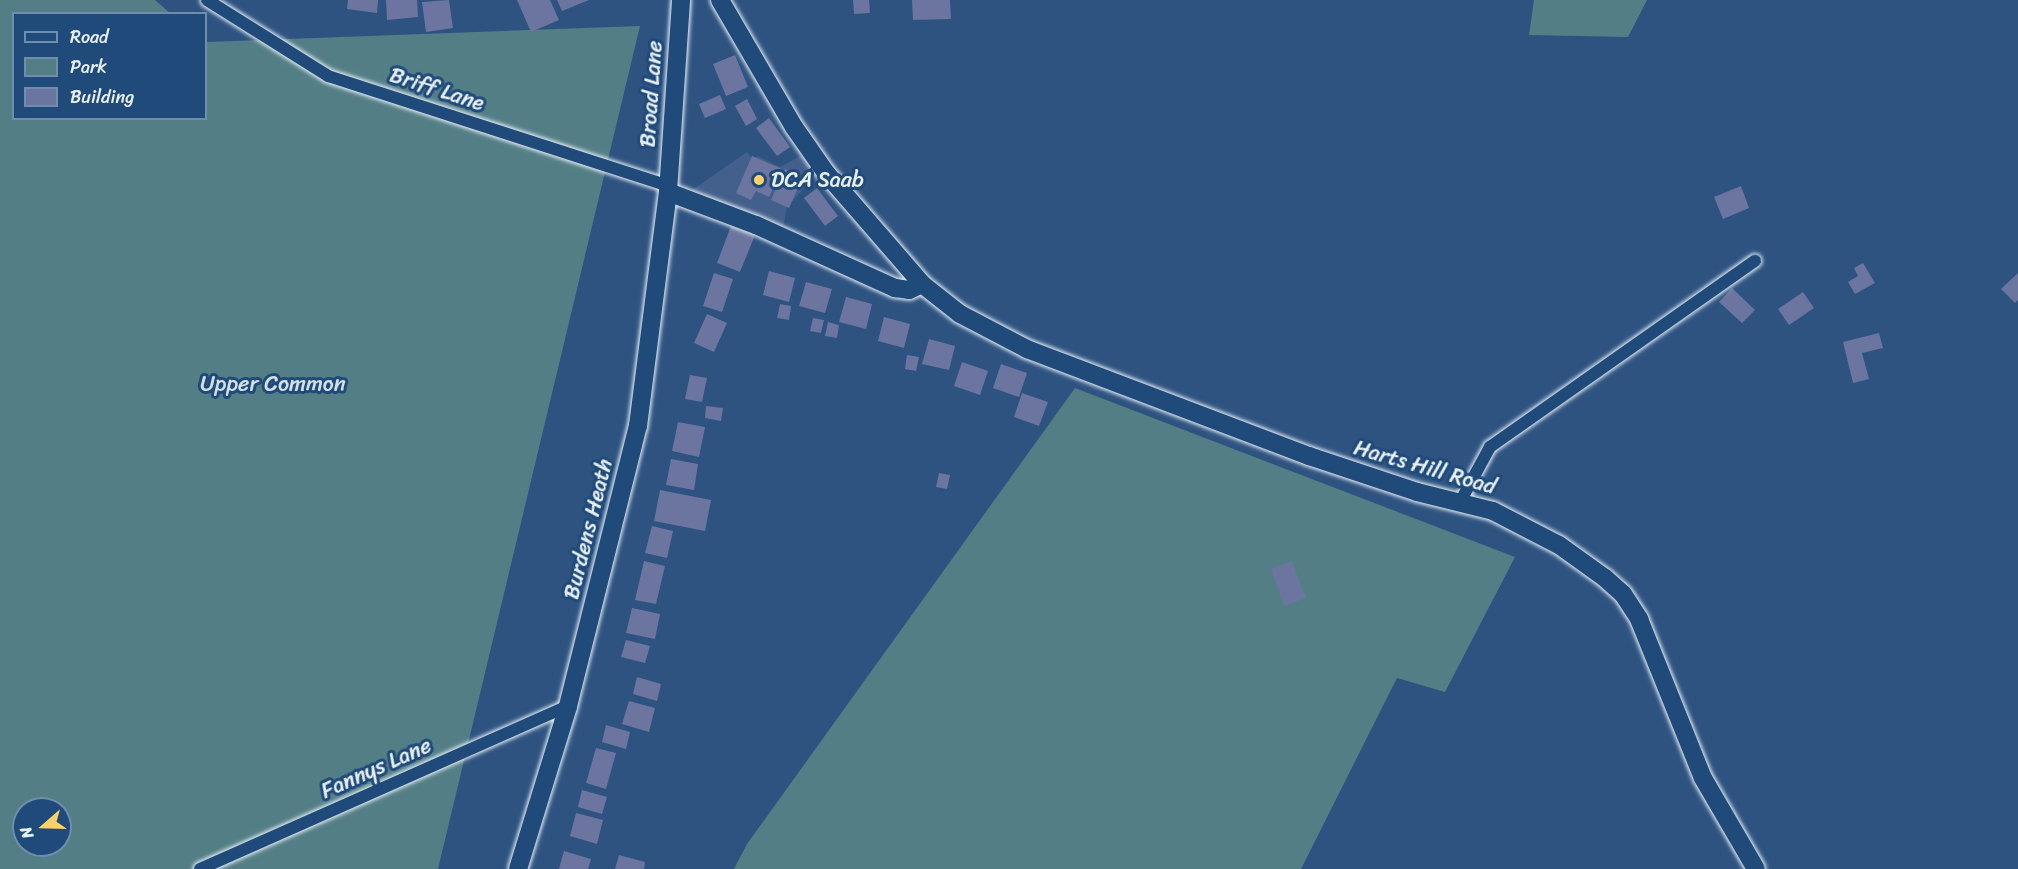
<!DOCTYPE html>
<style>
body{margin:0}
#map{position:relative;width:2018px;height:869px;overflow:hidden;background:#2e5381;font-family:Sriracha,sans-serif}
div>[style]{position:absolute}
[style*='--x']{left:calc(var(--x)*1px);top:calc(var(--y)*1px);width:calc(var(--w)*1px);rotate:calc(var(--a)*1deg)}
.built>*{inset:0;background:#43608c}
.green>*{inset:0;background:#537e86}
.building>*{inset:0;background:#6b759f}
.roads{filter:drop-shadow(0 0 2px #e8f1f8) drop-shadow(0 0 2px #e8f1f8)}
.street>*{height:12px;margin:-6px;padding:0 6px;transform-origin:6px;border-radius:6px;background:#1f4a7a}
.secondary>*{height:18px;margin:-9px;padding:0 9px;transform-origin:9px;border-radius:9px;background:#1f4a7a}
.dots>*{width:16px;height:16px;translate:-50% -50%;box-sizing:border-box;border:3px solid #1f4a7a;border-radius:50%}
span{translate:-50% -50%;white-space:nowrap;text-align:center;line-height:1.15;-webkit-text-stroke:6px #1f4a7a;paint-order:stroke}
.street-label{font-size:22px;color:#e8f1f8}
.poi-label{font-size:22px;color:#e8f1f8}
.left{translate:0 -50%;text-align:left}
.park-label{font-size:22px;color:#d2e0e7}
.legend{position:absolute;left:12px;top:12px;width:195px;height:108px;box-sizing:border-box;background:#1f4a7a;border:2px solid #6f8dac;margin:0;padding:8px 10px;list-style:none;font-size:18px;color:#e8f1f8}
.legend li{display:flex;align-items:center;gap:12px;height:30px}
.legend b{width:30px;border:2px solid #6f8dac}
.north{position:absolute;left:12px;top:797px;width:60px;height:60px;box-sizing:border-box;background:#1f4a7a;border:2px solid #6f8dac;border-radius:50%;rotate:250deg;font-size:16px;font-weight:700;line-height:24px;text-align:center;color:#e8f1f8}
.north::after{content:'';display:block;margin:auto;width:21px;height:27px;background:#ffd166;clip-path:polygon(50% 0,100% 100%,50% 72%,0 100%)}
</style>
<div id="map">
<div class="built">
<i style="clip-path:polygon(747px 152px,752px 159px,758px 156px,780px 167px,802px 155px,815px 176px,787px 207px,783px 228px,688px 193px)"></i>
</div>
<div class="green">
<i style="clip-path:polygon(evenodd,0 0,155px 0,170px 13px,14px 14px,14px 118px,206px 118px,206px 42px,640px 26px,438px 869px,0 869px,0 0,24px 809px,60px 809px,60px 845px,24px 845px,24px 809px)"></i>
<i style="clip-path:polygon(1534px 0,1647px 0,1628px 37px,1529px 35px)"></i>
<i style="clip-path:polygon(1075px 388px,1515px 557px,1445px 692px,1397px 678px,1301px 869px,734px 869px,747px 844px)"></i>
</div>
<div class="building">
<i style="clip-path:polygon(348px 0,378px 0,377px 13px,347px 9px)"></i>
<i style="clip-path:polygon(386px 0,417px 0,418px 17px,387px 20px)"></i>
<i style="clip-path:polygon(449px 0,453px 28px,426px 32px,422px 2px)"></i>
<i style="clip-path:polygon(517px 0,550px 0,559px 20px,531px 32px)"></i>
<i style="clip-path:polygon(557px 0,589px 0,562px 11px)"></i>
<i style="clip-path:polygon(853px 0,869px 0,870px 13px,854px 14px)"></i>
<i style="clip-path:polygon(912px 0,950px 0,951px 19px,913px 20px)"></i>
<i style="clip-path:polygon(735px 55px,748px 87px,726px 96px,713px 64px)"></i>
<i style="clip-path:polygon(720px 95px,726px 109px,705px 118px,699px 104px)"></i>
<i style="clip-path:polygon(747px 99px,757px 119px,746px 126px,735px 106px)"></i>
<i style="clip-path:polygon(769px 118px,790px 147px,777px 156px,756px 128px)"></i>
<i style="clip-path:polygon(752px 156px,782px 169px,769px 197px,756px 191px,751px 200px,736px 193px)"></i>
<i style="clip-path:polygon(785px 169px,803px 177px,789px 208px,771px 200px)"></i>
<i style="clip-path:polygon(1741px 186px,1749px 208px,1723px 219px,1714px 197px)"></i>
<i style="clip-path:polygon(817px 188px,838px 216px,825px 226px,804px 198px)"></i>
<i style="clip-path:polygon(731px 226px,755px 235px,740px 272px,717px 263px)"></i>
<i style="clip-path:polygon(1863px 263px,1875px 283px,1855px 294px,1848px 282px,1858px 276px,1854px 268px)"></i>
<i style="clip-path:polygon(769px 271px,795px 278px,789px 302px,763px 295px)"></i>
<i style="clip-path:polygon(714px 273px,733px 279px,722px 312px,703px 306px)"></i>
<i style="clip-path:polygon(2018px 273px,2018px 300px,2015px 303px,2001px 289px)"></i>
<i style="clip-path:polygon(806px 282px,832px 289px,825px 313px,799px 306px)"></i>
<i style="clip-path:polygon(1732px 288px,1755px 310px,1742px 323px,1719px 302px)"></i>
<i style="clip-path:polygon(1803px 292px,1814px 308px,1789px 325px,1778px 309px)"></i>
<i style="clip-path:polygon(846px 297px,872px 304px,866px 329px,839px 322px)"></i>
<i style="clip-path:polygon(780px 304px,791px 306px,789px 320px,777px 318px)"></i>
<i style="clip-path:polygon(707px 314px,727px 323px,714px 352px,694px 343px)"></i>
<i style="clip-path:polygon(884px 317px,910px 324px,904px 348px,878px 341px)"></i>
<i style="clip-path:polygon(813px 318px,824px 320px,821px 333px,810px 331px)"></i>
<i style="clip-path:polygon(828px 322px,839px 325px,837px 338px,825px 336px)"></i>
<i style="clip-path:polygon(1879px 333px,1883px 348px,1862px 353px,1869px 379px,1853px 383px,1843px 342px)"></i>
<i style="clip-path:polygon(929px 339px,955px 346px,949px 370px,922px 364px)"></i>
<i style="clip-path:polygon(907px 355px,919px 357px,916px 371px,905px 369px)"></i>
<i style="clip-path:polygon(962px 362px,988px 371px,980px 395px,954px 386px)"></i>
<i style="clip-path:polygon(1001px 364px,1027px 373px,1019px 397px,993px 388px)"></i>
<i style="clip-path:polygon(690px 375px,707px 378px,702px 402px,685px 399px)"></i>
<i style="clip-path:polygon(1022px 393px,1048px 402px,1039px 426px,1014px 417px)"></i>
<i style="clip-path:polygon(706px 406px,723px 408px,721px 421px,705px 418px)"></i>
<i style="clip-path:polygon(678px 422px,705px 427px,699px 457px,672px 451px)"></i>
<i style="clip-path:polygon(671px 459px,698px 464px,694px 490px,666px 485px)"></i>
<i style="clip-path:polygon(939px 473px,950px 475px,947px 489px,936px 487px)"></i>
<i style="clip-path:polygon(660px 490px,711px 500px,705px 531px,654px 521px)"></i>
<i style="clip-path:polygon(652px 526px,673px 531px,667px 558px,645px 553px)"></i>
<i style="clip-path:polygon(644px 561px,665px 566px,656px 604px,635px 600px)"></i>
<i style="clip-path:polygon(1292px 561px,1306px 598px,1284px 606px,1271px 569px)"></i>
<i style="clip-path:polygon(632px 608px,660px 614px,655px 639px,626px 633px)"></i>
<i style="clip-path:polygon(626px 640px,650px 646px,645px 663px,621px 657px)"></i>
<i style="clip-path:polygon(637px 677px,661px 684px,657px 701px,633px 694px)"></i>
<i style="clip-path:polygon(629px 701px,655px 708px,649px 732px,622px 724px)"></i>
<i style="clip-path:polygon(606px 725px,630px 732px,626px 749px,602px 742px)"></i>
<i style="clip-path:polygon(596px 748px,616px 753px,606px 789px,586px 783px)"></i>
<i style="clip-path:polygon(582px 790px,607px 797px,602px 814px,578px 807px)"></i>
<i style="clip-path:polygon(576px 813px,603px 820px,597px 844px,570px 836px)"></i>
<i style="clip-path:polygon(564px 851px,591px 859px,588px 869px,559px 869px)"></i>
<i style="clip-path:polygon(619px 855px,645px 862px,644px 869px,615px 869px)"></i>
</div>
<div class="roads">
<div class="street">
<i style="--x:207;--y:0;--w:143;--a:32.1"></i>
<i style="--x:328;--y:76;--w:357;--a:17.9"></i>
<i style="--x:1460;--y:502;--w:63;--a:-61.4"></i>
<i style="--x:1490;--y:447;--w:324;--a:-35.1"></i>
<i style="--x:200;--y:869;--w:402;--a:-23.9"></i>
</div>
<div class="secondary">
<i style="--x:720;--y:0;--w:147;--a:59.8"></i>
<i style="--x:794;--y:127;--w:56;--a:55.2"></i>
<i style="--x:826;--y:173;--w:147;--a:49.1"></i>
<i style="--x:922;--y:284;--w:48;--a:38.3"></i>
<i style="--x:960;--y:314;--w:76;--a:27.6"></i>
<i style="--x:1027;--y:349;--w:302;--a:20.8"></i>
<i style="--x:1309;--y:456;--w:114;--a:18.4"></i>
<i style="--x:1417;--y:492;--w:78;--a:14"></i>
<i style="--x:1493;--y:511;--w:74;--a:27.3"></i>
<i style="--x:1559;--y:545;--w:57;--a:35.7"></i>
<i style="--x:1605;--y:578;--w:24;--a:42"></i>
<i style="--x:1623;--y:594;--w:30;--a:57"></i>
<i style="--x:1639;--y:619;--w:171;--a:68.1"></i>
<i style="--x:1703;--y:778;--w:105;--a:59.8"></i>
<i style="--x:668;--y:192;--w:94;--a:20.6"></i>
<i style="--x:756;--y:225;--w:153;--a:24.4"></i>
<i style="--x:895;--y:288;--w:14;--a:8"></i>
<i style="--x:909;--y:290;--w:14;--a:-25"></i>
<i style="--x:518;--y:869;--w:170;--a:-72.9"></i>
<i style="--x:568;--y:706;--w:289;--a:-76"></i>
<i style="--x:638;--y:426;--w:236;--a:-82.7"></i>
<i style="--x:668;--y:192;--w:192;--a:-86.1"></i>
</div>
</div>
<div class="dots">
<i style="left:759px;top:180px;background:#ffd166"></i>
</div>
<div class="street-label">
<span style="left:437px;top:89px;rotate:18deg">Briff Lane</span>
<span style="left:651px;top:94px;rotate:-86deg">Broad Lane</span>
<span style="left:1425px;top:467px;rotate:16deg">Harts Hill Road</span>
<span style="left:588px;top:529px;rotate:-76deg">Burdens Heath</span>
<span style="left:376px;top:768px;rotate:-24deg">Fannys Lane</span>
</div>
<div class="poi-label">
<span class="left" style="left:771px;top:180px">DCA Saab</span>
</div>
<div class="park-label">
<span style="left:273px;top:384px">Upper Common</span>
</div>
<ul class="legend">
<li><b style="height:8px;background:#1f4a7a"></b>Road</li>
<li><b style="height:16px;background:#537e86"></b>Park</li>
<li><b style="height:16px;background:#6b759f"></b>Building</li>
</ul>
<div class="north">N</div>
</div>
